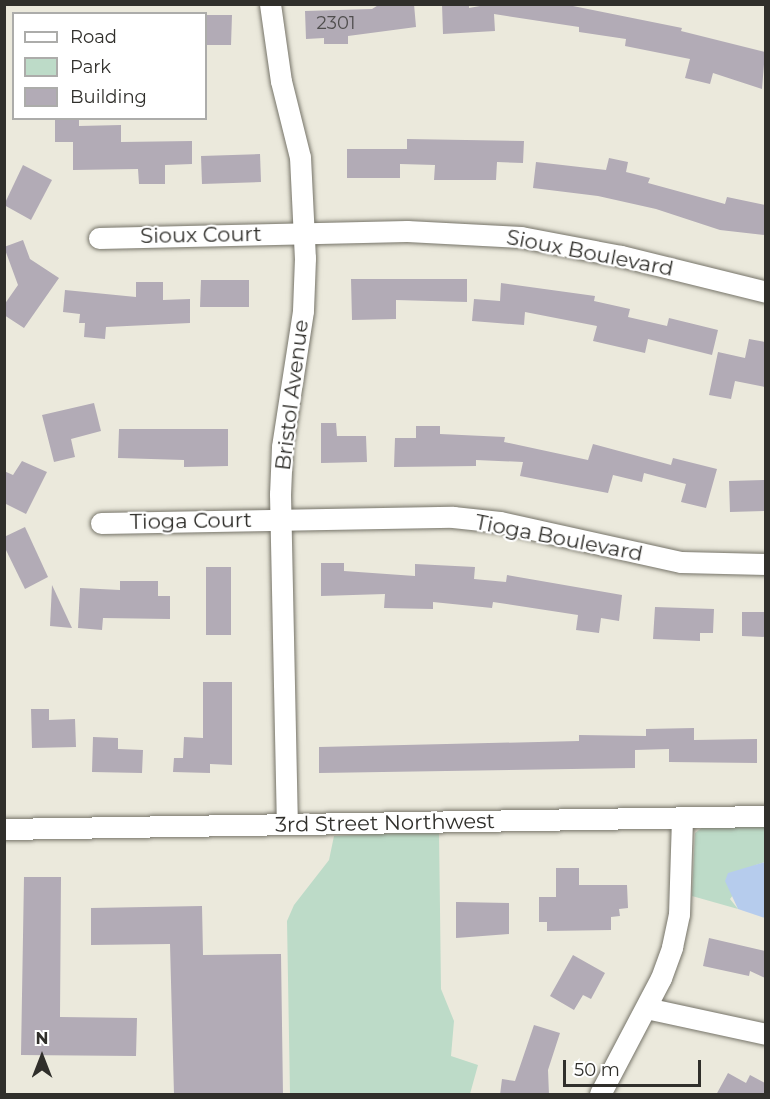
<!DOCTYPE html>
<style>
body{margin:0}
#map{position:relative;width:770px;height:1099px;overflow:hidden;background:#ebe9dc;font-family:Montserrat,sans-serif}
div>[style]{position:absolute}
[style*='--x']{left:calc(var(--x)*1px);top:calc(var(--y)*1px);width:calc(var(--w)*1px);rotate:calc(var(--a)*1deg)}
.green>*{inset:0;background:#bddbc8}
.water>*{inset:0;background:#b6cced}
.building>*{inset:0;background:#b2abb6}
.roads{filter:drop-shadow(0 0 2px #767469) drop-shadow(0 0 2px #767469)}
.street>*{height:21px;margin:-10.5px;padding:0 10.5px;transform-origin:10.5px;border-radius:10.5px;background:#fff}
span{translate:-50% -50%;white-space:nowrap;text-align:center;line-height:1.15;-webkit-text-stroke:4.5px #fff;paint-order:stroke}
.number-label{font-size:18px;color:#504e4e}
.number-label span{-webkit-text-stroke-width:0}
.street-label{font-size:21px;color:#302f2b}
.frame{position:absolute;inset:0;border:6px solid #302f2b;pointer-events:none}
.legend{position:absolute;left:12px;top:12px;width:195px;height:108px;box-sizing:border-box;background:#fff;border:2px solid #acacaa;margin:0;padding:8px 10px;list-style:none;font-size:18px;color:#302f2b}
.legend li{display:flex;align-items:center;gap:12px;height:30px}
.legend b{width:30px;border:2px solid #acacaa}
.north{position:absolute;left:12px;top:1027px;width:60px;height:60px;-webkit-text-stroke:4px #fff;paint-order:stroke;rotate:0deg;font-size:16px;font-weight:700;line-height:24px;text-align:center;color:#302f2b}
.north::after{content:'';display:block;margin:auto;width:21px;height:27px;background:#302f2b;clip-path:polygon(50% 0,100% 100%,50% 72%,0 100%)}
.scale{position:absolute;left:563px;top:1060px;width:138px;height:27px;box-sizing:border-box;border:3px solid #302f2b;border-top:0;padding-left:8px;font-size:18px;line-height:21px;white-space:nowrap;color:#302f2b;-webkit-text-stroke:4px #fff;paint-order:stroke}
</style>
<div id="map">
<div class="green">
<i style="clip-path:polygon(765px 826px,765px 862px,756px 865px,730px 899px,738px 909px,692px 896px,695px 833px,703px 827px)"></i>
<i style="clip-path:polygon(439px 831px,441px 989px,454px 1021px,451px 1056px,478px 1065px,470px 1094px,290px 1094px,287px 921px,294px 905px,329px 860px,334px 836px)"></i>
</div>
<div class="water">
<i style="clip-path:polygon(765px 862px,765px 918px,738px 909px,725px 881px,728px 873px)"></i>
</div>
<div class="building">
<i style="clip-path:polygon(380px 4px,414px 4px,416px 27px,348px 36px,348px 44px,324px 44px,324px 38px,306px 39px,305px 11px,372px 9px)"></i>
<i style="clip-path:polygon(442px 4px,469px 4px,469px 8px,491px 4px,563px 4px,682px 28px,681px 31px,765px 52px,762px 89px,713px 73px,710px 84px,685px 78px,690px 59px,625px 46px,626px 39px,579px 32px,579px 27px,494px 14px,495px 31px,443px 34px)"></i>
<i style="clip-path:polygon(206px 15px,232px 15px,231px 45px,206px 45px)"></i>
<i style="clip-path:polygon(55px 118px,79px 118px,79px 126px,121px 125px,121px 142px,192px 141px,192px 164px,165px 165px,165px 184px,139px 184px,138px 169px,73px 170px,73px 142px,55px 142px)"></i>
<i style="clip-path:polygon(407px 139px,524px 141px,523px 163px,497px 162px,496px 180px,434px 180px,435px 165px,400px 164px,400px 178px,347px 178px,347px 149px,407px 149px)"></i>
<i style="clip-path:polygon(260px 154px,261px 182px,202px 184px,201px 156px)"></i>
<i style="clip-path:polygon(609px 158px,628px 162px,626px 172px,650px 178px,648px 183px,725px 204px,727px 197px,765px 205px,765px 235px,720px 230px,656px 209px,598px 196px,533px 188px,536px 162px,606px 170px)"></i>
<i style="clip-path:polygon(23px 165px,52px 180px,31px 220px,4px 205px)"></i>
<i style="clip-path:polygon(23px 240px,30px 259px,59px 278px,24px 328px,4px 315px,4px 305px,18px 285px,4px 247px)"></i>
<i style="clip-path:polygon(351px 279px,467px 279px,467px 302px,396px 300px,396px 319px,352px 320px)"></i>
<i style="clip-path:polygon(201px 280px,249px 280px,249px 307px,200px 307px)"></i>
<i style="clip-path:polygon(136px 282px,163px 282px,163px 300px,190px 299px,190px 323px,106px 327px,105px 339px,84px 337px,85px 323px,79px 323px,80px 314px,63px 312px,65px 290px,136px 297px)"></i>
<i style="clip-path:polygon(501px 283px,595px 296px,594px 301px,630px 309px,628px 317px,667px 326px,669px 318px,718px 330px,712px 355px,648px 339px,645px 353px,593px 341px,597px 326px,525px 312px,524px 325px,472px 321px,474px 299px,500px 301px)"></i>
<i style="clip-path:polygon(749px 339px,765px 342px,765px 387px,735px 381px,731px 399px,709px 395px,718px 352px,745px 358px)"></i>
<i style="clip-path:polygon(94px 403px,101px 431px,71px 439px,75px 457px,54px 462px,42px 415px)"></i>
<i style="clip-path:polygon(321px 423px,336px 423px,337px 436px,366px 436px,367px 462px,321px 463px)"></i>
<i style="clip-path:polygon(416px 426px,440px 426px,440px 434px,505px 437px,504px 442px,588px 460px,593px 444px,671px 465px,673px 458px,717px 469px,706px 508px,681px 502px,686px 484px,644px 473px,642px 482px,613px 475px,608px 493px,520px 476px,523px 462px,476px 460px,476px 466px,394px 467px,395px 438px,416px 438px)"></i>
<i style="clip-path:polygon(119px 429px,228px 429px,228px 466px,184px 467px,184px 460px,118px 458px)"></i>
<i style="clip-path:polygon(22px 461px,47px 472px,26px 514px,4px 503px,4px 471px,13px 475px)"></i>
<i style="clip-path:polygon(765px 480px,765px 511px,730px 512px,729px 481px)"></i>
<i style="clip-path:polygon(25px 527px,48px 577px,25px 589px,4px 546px,4px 537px)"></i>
<i style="clip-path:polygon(321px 563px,344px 563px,344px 571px,415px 576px,415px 564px,475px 567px,474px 579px,506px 582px,507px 575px,622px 595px,619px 621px,601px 618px,599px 633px,576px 630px,578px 615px,493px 602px,492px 608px,433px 602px,433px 609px,384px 608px,385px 594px,321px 596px)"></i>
<i style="clip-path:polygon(206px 567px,231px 567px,231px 635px,206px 635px)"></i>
<i style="clip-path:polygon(120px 581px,158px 581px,158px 596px,170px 596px,170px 619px,103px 618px,102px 630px,78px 628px,80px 588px,120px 590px)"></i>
<i style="clip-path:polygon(52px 585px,72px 628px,50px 626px)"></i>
<i style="clip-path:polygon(655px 607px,714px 609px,713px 633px,700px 633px,700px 641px,653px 639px)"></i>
<i style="clip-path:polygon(742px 612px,765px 612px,765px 637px,742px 636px)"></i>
<i style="clip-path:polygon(203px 682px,232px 682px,232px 765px,210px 764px,210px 773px,173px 772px,174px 758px,183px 758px,184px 737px,203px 738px)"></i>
<i style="clip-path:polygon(31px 709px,49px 709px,49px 720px,75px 719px,76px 747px,32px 748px)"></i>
<i style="clip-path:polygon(694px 728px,694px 740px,757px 739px,757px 763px,669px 762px,669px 749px,635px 750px,635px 768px,319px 773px,319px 747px,579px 741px,579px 735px,646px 736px,646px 729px)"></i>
<i style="clip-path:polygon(93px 737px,118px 738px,118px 749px,143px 750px,142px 773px,92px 772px)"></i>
<i style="clip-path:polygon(556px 868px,579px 868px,579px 885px,627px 885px,628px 908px,619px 909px,620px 916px,611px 917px,611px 930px,547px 931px,547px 922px,539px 922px,539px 897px,556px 897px)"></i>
<i style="clip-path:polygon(24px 877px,61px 877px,60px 1017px,137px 1018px,136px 1056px,21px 1055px)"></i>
<i style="clip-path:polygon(456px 902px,509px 903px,509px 934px,456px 938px)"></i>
<i style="clip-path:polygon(202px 906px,203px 955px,281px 954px,283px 1095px,174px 1095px,170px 944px,91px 945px,91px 908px)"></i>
<i style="clip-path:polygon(709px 938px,765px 951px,765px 978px,750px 971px,749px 976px,703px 966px)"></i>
<i style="clip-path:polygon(573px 955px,605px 973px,591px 999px,583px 995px,574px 1010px,550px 996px)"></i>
<i style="clip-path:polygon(534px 1025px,560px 1033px,548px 1070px,549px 1095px,500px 1095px,502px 1079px,515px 1081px)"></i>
<i style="clip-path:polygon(728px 1073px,746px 1083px,750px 1075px,765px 1083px,765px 1095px,716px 1095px)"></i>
</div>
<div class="roads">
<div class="street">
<i style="--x:270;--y:4;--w:78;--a:81.9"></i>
<i style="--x:281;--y:81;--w:78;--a:76"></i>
<i style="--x:300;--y:157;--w:101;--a:87.2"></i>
<i style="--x:305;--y:258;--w:53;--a:92.2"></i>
<i style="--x:303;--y:311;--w:138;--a:98.8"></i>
<i style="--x:282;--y:447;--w:47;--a:92.4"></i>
<i style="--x:280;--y:494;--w:330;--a:88.8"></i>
<i style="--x:99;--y:238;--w:308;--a:-1.3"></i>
<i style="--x:407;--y:231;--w:114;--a:3"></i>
<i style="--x:521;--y:237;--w:102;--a:10.8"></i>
<i style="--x:621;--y:256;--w:149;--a:13.9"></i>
<i style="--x:101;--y:523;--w:352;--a:-1"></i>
<i style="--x:453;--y:517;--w:47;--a:6.1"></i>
<i style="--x:500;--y:522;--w:185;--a:12.5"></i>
<i style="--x:681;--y:562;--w:85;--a:1.3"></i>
<i style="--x:4;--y:829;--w:762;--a:-0.98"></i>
<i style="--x:646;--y:1008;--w:123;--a:12.2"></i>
<i style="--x:600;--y:1094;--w:131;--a:-62.3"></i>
<i style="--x:661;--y:978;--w:33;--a:-70"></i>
<i style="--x:672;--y:947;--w:34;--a:-78"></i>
<i style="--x:679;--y:914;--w:97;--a:-88.2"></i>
</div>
</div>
<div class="number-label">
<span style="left:336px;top:23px">2301</span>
</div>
<div class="street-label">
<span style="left:201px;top:235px;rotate:-1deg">Sioux Court</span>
<span style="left:590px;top:253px;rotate:11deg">Sioux Boulevard</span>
<span style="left:292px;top:395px;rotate:-83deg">Bristol Avenue</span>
<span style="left:191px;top:521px;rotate:-1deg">Tioga Court</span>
<span style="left:559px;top:538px;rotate:11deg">Tioga Boulevard</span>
<span style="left:385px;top:823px;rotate:-1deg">3rd Street Northwest</span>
</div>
<div class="frame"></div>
<ul class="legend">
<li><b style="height:8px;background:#fff"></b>Road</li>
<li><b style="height:16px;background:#bddbc8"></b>Park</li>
<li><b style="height:16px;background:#b2abb6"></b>Building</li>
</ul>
<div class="north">N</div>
<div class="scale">50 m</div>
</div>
